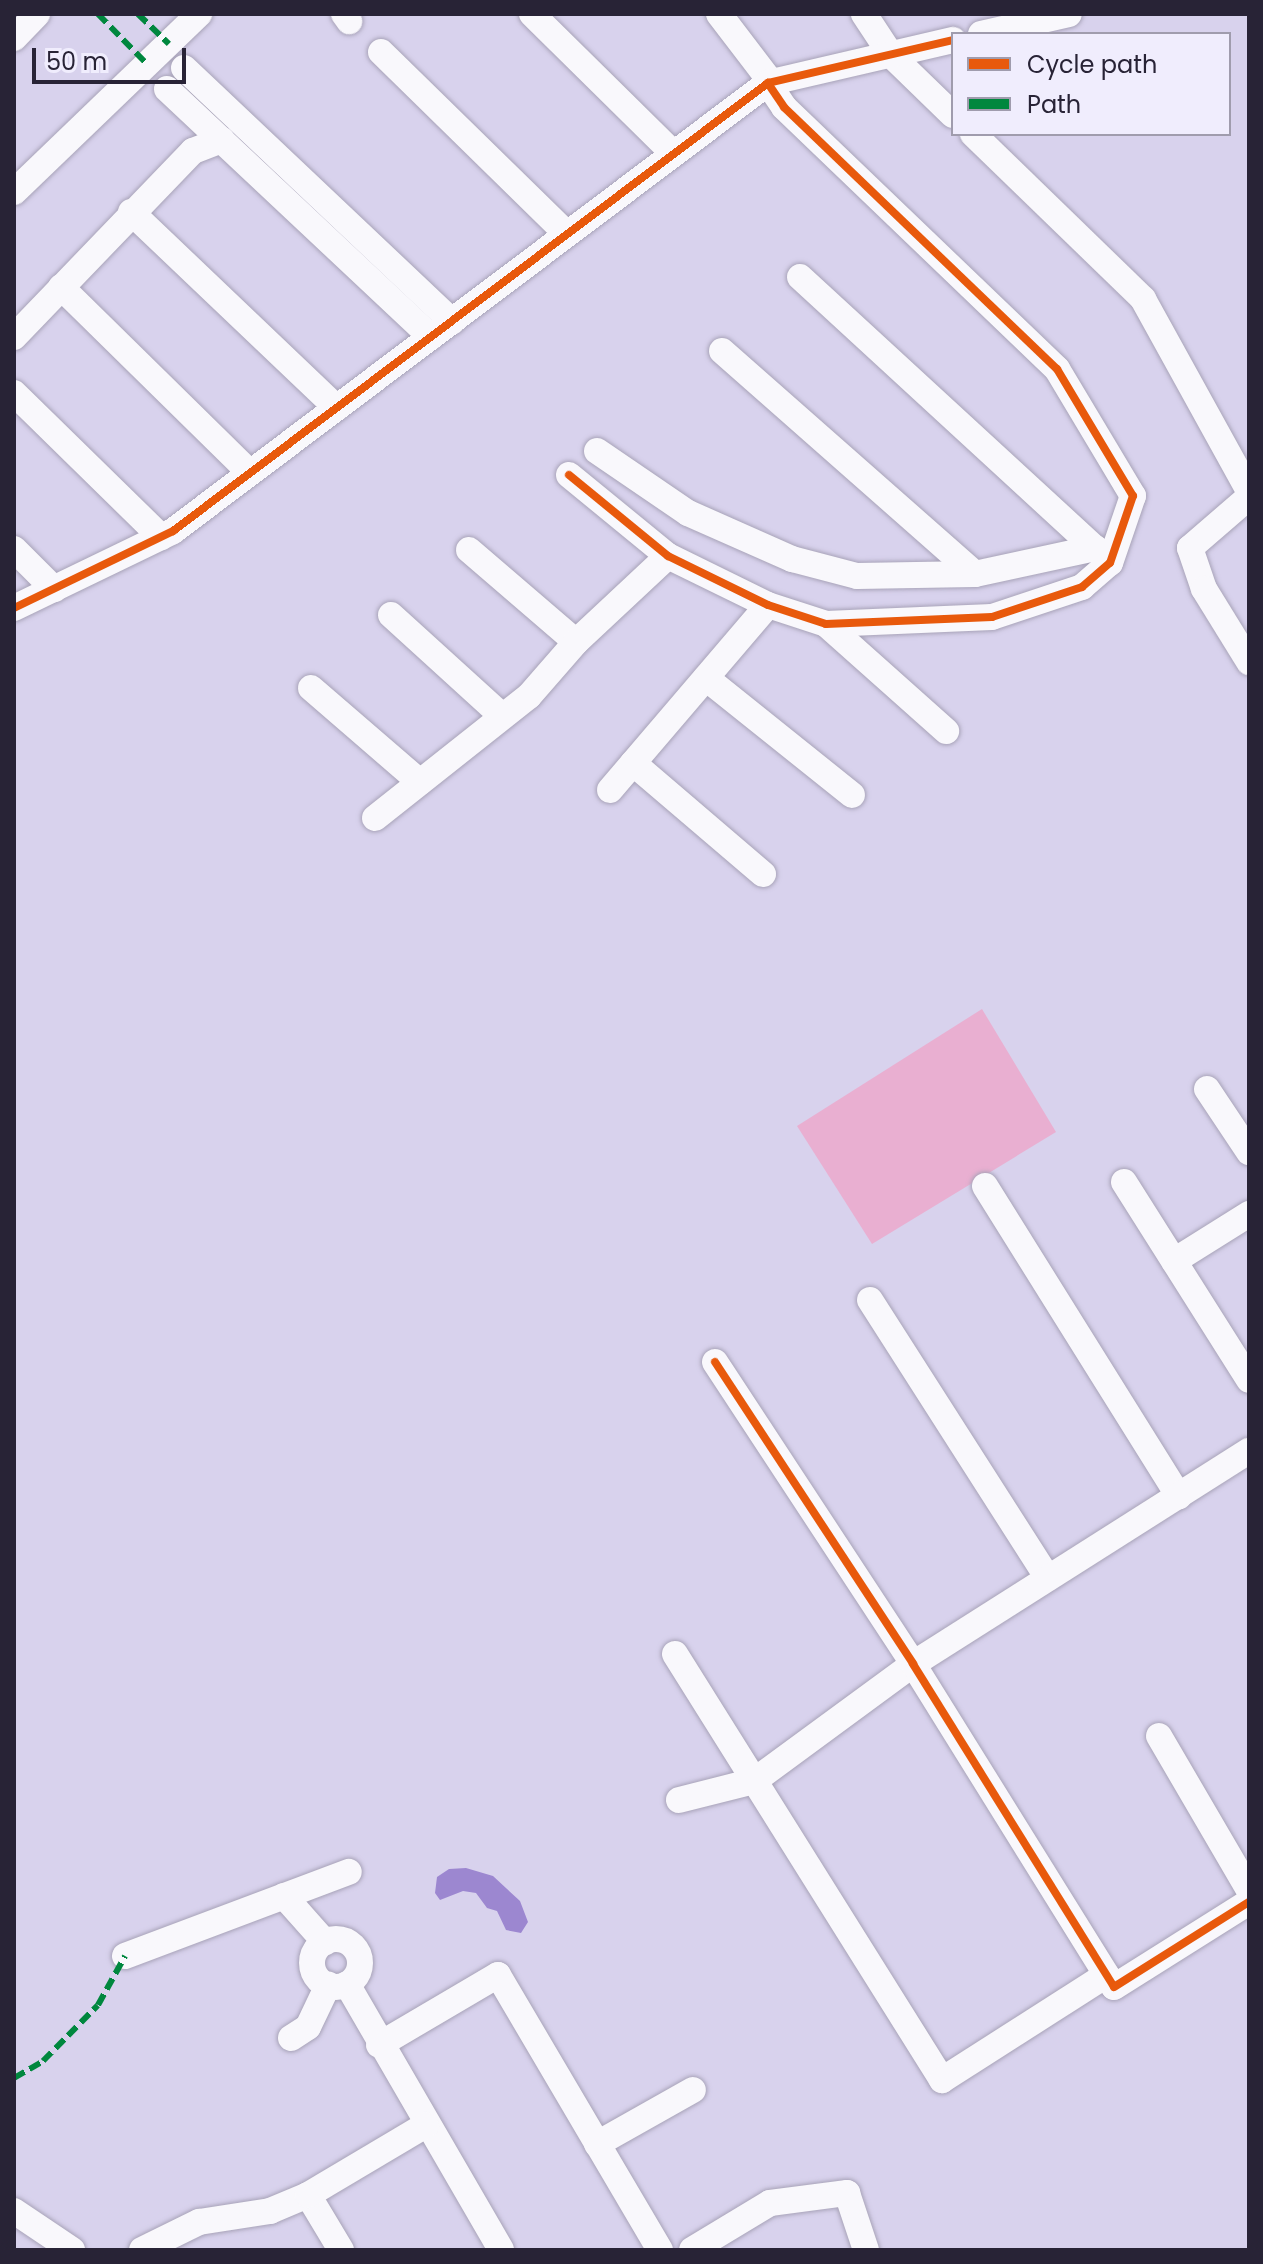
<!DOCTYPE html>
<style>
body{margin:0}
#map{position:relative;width:1263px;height:2264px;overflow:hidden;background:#d8d2ed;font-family:Poppins,sans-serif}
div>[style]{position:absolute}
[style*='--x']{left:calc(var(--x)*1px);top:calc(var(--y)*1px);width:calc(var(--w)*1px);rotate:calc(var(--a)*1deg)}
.green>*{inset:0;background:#e9afd1}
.water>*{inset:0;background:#9c87d0}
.roads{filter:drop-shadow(0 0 2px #a8a3b8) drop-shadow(0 0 2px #a8a3b8)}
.minor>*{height:26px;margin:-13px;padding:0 13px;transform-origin:13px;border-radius:13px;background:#f9f8fc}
.minor>.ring{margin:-13px;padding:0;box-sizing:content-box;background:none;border:26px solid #f9f8fc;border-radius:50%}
.quiet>*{height:6px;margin-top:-3px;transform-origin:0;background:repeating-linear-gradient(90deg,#00873e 0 12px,transparent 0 18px)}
.cycleway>*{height:8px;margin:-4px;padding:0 4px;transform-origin:4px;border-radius:4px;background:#e8590c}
span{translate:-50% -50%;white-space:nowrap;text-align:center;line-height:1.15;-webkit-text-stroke:8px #f0edfd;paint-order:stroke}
.frame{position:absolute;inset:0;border:16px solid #282336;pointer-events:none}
.legend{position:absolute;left:951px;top:32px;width:280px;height:104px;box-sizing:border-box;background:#f0edfd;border:2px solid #a09cad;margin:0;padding:10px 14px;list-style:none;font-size:24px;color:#282336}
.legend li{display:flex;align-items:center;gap:16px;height:40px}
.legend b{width:40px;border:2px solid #a09cad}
.scale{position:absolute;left:32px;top:48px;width:154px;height:36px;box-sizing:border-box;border:4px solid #282336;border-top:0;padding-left:10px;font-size:24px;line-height:28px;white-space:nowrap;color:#282336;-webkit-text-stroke:6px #f0edfd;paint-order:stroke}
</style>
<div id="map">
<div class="green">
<i style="clip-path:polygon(982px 1009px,1056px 1132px,872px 1244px,797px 1126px)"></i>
</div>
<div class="water">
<i style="clip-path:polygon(466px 1868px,493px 1876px,520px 1901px,528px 1922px,521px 1933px,506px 1930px,497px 1911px,487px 1908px,476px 1893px,463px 1891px,440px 1900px,435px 1893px,437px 1877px,449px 1869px)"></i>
</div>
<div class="roads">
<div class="minor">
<i style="--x:344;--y:14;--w:9;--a:54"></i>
<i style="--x:532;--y:14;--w:199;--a:44.6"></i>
<i style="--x:719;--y:14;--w:86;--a:52.6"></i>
<i style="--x:864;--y:14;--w:49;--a:56.6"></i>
<i style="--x:891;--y:55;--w:86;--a:44.1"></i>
<i style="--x:981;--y:34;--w:90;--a:-12.8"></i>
<i style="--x:14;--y:38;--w:33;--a:-46"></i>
<i style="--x:381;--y:52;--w:260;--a:44.4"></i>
<i style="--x:184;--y:68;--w:369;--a:43.4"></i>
<i style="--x:167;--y:89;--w:362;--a:43.2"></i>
<i style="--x:973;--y:134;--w:237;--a:44.1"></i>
<i style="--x:1143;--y:299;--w:219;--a:61.1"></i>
<i style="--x:14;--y:192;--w:257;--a:-43.9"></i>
<i style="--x:131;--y:212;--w:284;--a:43.6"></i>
<i style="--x:800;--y:277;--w:410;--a:42.6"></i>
<i style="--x:61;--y:287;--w:265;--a:44.5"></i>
<i style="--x:14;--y:337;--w:258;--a:-46.1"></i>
<i style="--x:193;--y:151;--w:31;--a:-21"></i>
<i style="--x:722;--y:351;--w:337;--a:41.4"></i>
<i style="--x:14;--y:393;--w:206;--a:44.4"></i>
<i style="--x:597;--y:451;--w:110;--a:34.3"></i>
<i style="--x:688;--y:513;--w:114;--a:23.9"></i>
<i style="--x:792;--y:559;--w:67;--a:14.7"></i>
<i style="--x:857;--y:576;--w:118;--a:-1"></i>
<i style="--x:975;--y:574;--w:123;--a:-12.2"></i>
<i style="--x:569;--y:475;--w:128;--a:39.3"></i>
<i style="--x:668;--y:556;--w:111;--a:26.1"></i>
<i style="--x:768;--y:605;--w:61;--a:18.1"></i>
<i style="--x:826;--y:624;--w:166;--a:-2.4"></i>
<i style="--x:992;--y:617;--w:95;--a:-18.4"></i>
<i style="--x:1082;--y:587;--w:37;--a:-41"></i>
<i style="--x:1110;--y:563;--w:71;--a:-71.1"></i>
<i style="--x:1133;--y:496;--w:148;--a:-120.9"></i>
<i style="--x:1057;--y:369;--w:378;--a:-136.2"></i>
<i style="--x:784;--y:107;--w:29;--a:-124"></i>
<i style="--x:1249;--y:497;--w:78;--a:139.2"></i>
<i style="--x:1190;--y:548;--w:43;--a:71.1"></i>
<i style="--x:1204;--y:589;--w:86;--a:58.3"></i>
<i style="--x:14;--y:549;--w:57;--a:45"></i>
<i style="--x:469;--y:550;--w:141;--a:40.7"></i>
<i style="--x:14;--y:608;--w:177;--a:-25.8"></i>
<i style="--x:173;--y:531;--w:745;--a:-36.98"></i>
<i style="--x:768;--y:83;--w:190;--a:-13.1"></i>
<i style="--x:391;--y:615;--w:150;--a:42.3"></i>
<i style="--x:826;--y:624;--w:161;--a:41.7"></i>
<i style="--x:706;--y:678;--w:187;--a:38.7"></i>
<i style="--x:311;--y:688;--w:144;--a:40.8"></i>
<i style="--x:633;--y:763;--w:171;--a:40.5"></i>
<i style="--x:610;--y:790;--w:243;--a:-49.5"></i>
<i style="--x:375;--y:818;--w:196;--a:-38.4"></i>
<i style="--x:529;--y:696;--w:72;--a:-49"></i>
<i style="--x:576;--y:642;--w:126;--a:-43.1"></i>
<i style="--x:1207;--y:1089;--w:76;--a:56.3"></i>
<i style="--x:1124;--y:1182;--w:234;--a:57.7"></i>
<i style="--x:985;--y:1186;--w:366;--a:58"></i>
<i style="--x:1174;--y:1261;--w:89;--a:-32.1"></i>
<i style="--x:870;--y:1300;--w:330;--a:57.4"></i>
<i style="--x:715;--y:1362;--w:361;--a:56.7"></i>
<i style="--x:913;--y:1664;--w:380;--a:58.1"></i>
<i style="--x:1114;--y:1987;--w:160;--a:-32.2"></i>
<i style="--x:675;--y:1654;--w:503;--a:57.92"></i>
<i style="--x:942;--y:2080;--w:195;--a:-32.6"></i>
<i style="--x:1159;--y:1736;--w:178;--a:59.7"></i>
<i style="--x:679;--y:1800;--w:77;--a:-14.2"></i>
<i style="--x:754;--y:1781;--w:197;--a:-36.3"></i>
<i style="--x:913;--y:1664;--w:398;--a:-32.4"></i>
<i style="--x:284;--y:1896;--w:62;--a:48.3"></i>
<i class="ring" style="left:312px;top:1939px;width:22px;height:22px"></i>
<i style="--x:125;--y:1956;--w:239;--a:-20.6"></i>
<i style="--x:347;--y:1984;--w:307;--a:59.9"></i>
<i style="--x:291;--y:2038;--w:20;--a:-33"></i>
<i style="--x:308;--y:2027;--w:47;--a:-64.5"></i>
<i style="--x:379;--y:2045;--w:138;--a:-30.5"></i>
<i style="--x:498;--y:1975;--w:319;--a:59.5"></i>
<i style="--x:597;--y:2144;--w:110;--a:-29.4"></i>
<i style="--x:308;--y:2195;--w:64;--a:59"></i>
<i style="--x:14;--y:2211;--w:70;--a:33.9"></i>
<i style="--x:142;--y:2250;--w:64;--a:-26.2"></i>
<i style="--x:199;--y:2222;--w:72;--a:-8.8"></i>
<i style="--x:270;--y:2211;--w:41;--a:-22.8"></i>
<i style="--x:308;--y:2195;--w:137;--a:-30.7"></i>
<i style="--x:692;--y:2250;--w:91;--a:-31.1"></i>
<i style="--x:770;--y:2203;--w:78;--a:-7.4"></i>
<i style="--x:847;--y:2193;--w:60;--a:71.6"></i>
</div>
</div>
<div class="quiet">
<i style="--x:98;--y:14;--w:70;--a:45.6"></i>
<i style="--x:138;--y:14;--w:43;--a:44.1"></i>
<i style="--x:14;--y:2078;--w:34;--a:-30"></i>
<i style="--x:43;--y:2061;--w:78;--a:-45.5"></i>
<i style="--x:98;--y:2005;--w:56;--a:-61.1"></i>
</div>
<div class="cycleway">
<i style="--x:569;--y:475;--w:128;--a:39.3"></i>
<i style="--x:668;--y:556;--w:111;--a:26.1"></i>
<i style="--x:768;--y:605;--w:61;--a:18.1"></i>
<i style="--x:826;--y:624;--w:166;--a:-2.4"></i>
<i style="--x:992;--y:617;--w:95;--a:-18.4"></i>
<i style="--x:1082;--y:587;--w:37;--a:-41"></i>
<i style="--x:1110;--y:563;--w:71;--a:-71.1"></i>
<i style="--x:1133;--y:496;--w:148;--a:-120.9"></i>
<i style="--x:1057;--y:369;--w:378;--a:-136.2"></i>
<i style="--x:784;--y:107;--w:29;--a:-124"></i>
<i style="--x:14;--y:608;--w:177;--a:-25.8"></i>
<i style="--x:173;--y:531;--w:745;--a:-36.98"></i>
<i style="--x:768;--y:83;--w:190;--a:-13.1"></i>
<i style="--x:715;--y:1362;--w:361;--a:56.7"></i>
<i style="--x:913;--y:1664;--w:380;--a:58.1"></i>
<i style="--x:1114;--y:1987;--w:160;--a:-32.2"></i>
</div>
<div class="frame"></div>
<ul class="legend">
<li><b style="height:10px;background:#e8590c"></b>Cycle path</li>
<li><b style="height:10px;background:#00873e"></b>Path</li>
</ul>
<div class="scale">50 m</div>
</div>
